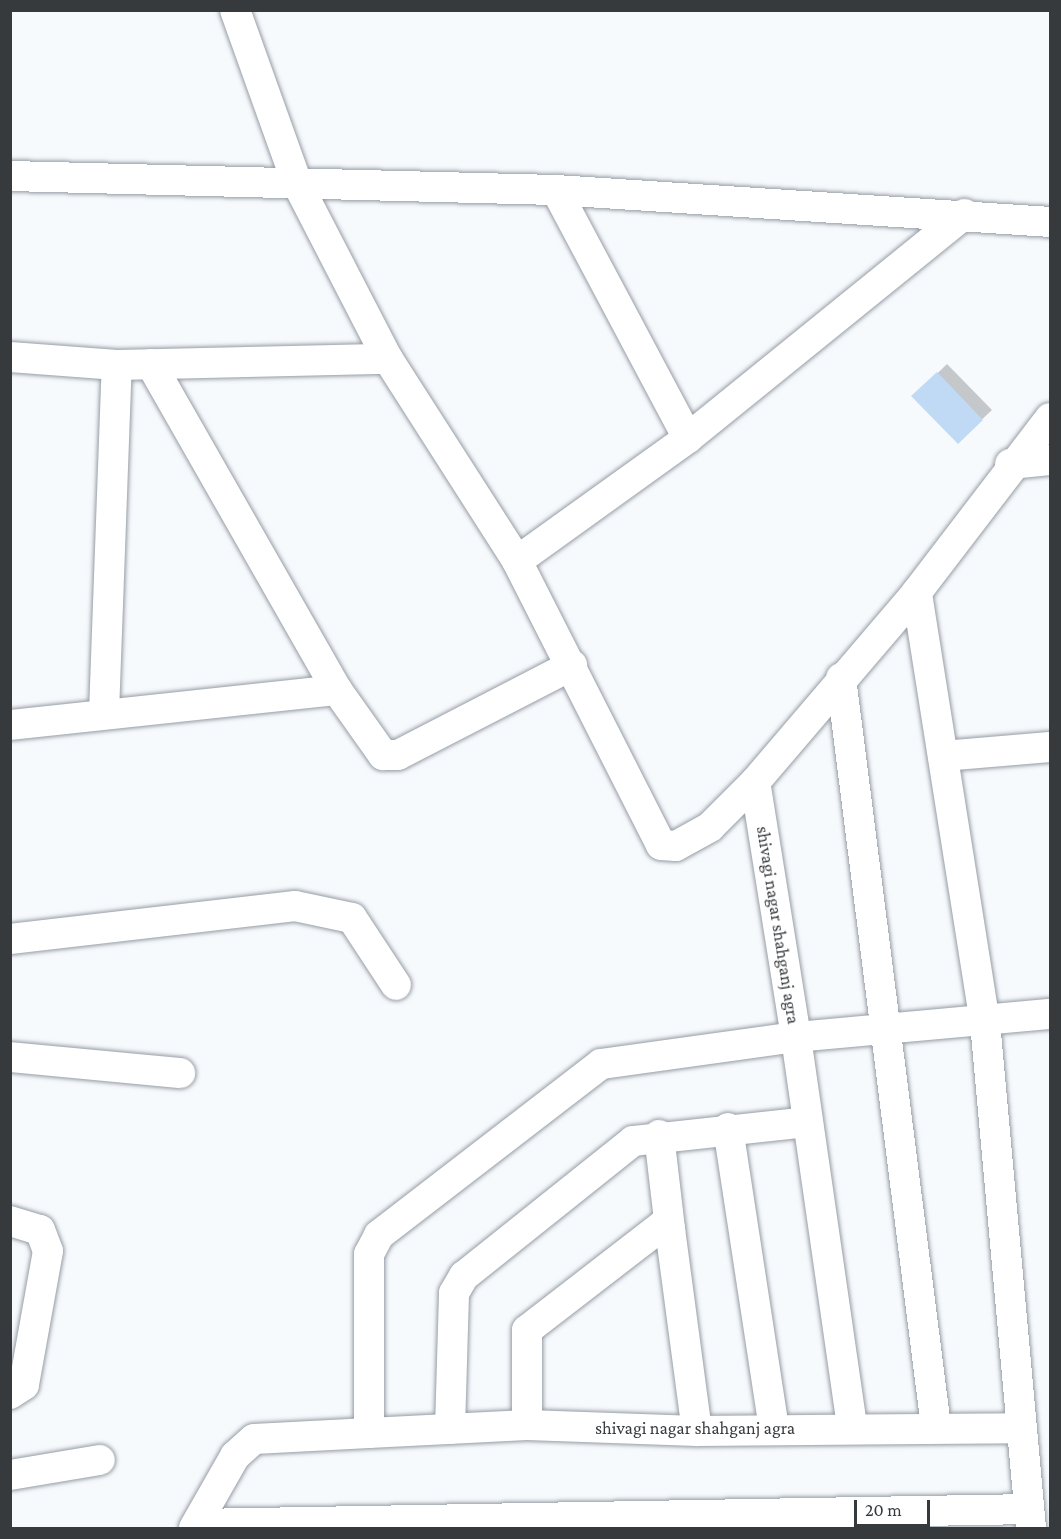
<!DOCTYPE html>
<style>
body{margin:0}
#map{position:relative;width:1061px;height:1539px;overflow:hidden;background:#f7fafd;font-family:"Crimson Pro",serif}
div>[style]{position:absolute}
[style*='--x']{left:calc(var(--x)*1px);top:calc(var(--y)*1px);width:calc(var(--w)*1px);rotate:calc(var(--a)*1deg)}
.shadow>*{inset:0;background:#0003}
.building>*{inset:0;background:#c0daf5}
.roads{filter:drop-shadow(0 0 2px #969da5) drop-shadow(0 0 2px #969da5)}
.street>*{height:30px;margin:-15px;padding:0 15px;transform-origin:15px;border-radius:15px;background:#fff}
span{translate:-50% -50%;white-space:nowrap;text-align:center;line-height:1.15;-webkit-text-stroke:6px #fff;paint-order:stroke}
.street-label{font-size:18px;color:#373a3d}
.frame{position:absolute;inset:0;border:12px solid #373a3d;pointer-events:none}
.scale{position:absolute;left:854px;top:1500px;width:76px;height:27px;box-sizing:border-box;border:3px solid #373a3d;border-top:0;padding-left:8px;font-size:18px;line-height:21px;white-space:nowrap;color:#373a3d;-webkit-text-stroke:4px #fff;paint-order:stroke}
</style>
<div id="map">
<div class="shadow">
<i style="clip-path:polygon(947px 364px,992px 410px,958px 442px,914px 396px)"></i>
</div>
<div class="building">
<i style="clip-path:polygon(937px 372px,983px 420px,958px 444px,911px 396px)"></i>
</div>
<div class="roads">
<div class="street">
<i style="--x:235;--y:10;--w:184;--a:70.3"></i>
<i style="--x:297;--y:183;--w:198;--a:62.7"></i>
<i style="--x:10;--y:176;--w:546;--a:1.47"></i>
<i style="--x:556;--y:190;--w:495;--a:3.7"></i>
<i style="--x:556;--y:190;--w:281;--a:62"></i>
<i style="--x:10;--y:357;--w:107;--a:4.3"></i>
<i style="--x:117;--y:365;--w:271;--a:-1.3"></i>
<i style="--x:388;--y:359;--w:240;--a:57.4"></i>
<i style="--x:517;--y:561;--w:211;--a:-35.7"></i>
<i style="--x:688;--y:438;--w:356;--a:-39"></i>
<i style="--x:151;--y:364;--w:375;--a:60.3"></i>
<i style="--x:337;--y:690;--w:80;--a:54.7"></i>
<i style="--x:383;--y:755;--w:15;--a:0"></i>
<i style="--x:398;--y:755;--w:196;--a:-27.3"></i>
<i style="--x:1010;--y:464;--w:40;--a:-5.7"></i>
<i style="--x:517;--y:561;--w:318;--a:63.1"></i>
<i style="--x:661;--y:845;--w:15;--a:4"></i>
<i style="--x:676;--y:846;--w:39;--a:-29"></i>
<i style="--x:710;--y:827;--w:64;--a:-45"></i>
<i style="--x:841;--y:678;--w:755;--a:82.77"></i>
<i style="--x:104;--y:713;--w:348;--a:-87.9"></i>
<i style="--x:10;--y:725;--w:329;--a:-6.1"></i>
<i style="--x:943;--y:756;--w:107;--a:-4.8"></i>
<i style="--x:10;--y:939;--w:287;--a:-6.6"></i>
<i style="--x:295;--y:906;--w:58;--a:11.9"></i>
<i style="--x:352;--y:918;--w:80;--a:56.7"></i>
<i style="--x:10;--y:1057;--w:171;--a:5.4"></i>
<i style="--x:728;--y:1128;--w:305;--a:81.3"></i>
<i style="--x:659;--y:1135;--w:95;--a:83.3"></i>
<i style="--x:10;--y:1221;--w:31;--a:17"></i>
<i style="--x:40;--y:1230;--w:22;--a:69"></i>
<i style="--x:48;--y:1251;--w:136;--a:100.2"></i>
<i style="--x:24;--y:1385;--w:17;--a:147"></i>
<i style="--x:527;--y:1425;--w:95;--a:-90"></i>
<i style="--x:527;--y:1330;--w:172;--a:-37.7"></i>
<i style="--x:663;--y:1225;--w:8;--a:30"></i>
<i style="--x:670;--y:1229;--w:204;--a:82.4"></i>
<i style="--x:852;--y:1426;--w:393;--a:-98.2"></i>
<i style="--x:796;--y:1037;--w:255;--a:-5.2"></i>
<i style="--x:450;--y:1429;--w:136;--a:-88.3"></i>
<i style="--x:454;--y:1293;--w:20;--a:-60"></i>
<i style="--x:464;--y:1276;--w:216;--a:-38.6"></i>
<i style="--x:633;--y:1141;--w:176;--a:-6.2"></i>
<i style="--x:369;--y:1433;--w:158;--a:-2.9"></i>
<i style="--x:527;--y:1425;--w:170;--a:2"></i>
<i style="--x:697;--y:1431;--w:324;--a:-0.5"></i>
<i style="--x:10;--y:1475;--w:91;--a:-9.5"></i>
<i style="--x:197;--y:1524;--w:831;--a:-1.03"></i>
<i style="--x:194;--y:1528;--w:83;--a:-60.3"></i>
<i style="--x:235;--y:1456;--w:25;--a:-42"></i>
<i style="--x:254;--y:1439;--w:115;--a:-3"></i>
<i style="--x:369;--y:1433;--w:179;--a:-90"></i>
<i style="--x:369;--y:1254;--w:21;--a:-62"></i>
<i style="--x:379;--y:1235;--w:280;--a:-37.6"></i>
<i style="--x:601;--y:1064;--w:197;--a:-7.9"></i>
<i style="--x:796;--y:1037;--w:258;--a:-99.1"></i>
<i style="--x:755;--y:782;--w:250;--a:-49.5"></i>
<i style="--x:1031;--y:1528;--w:507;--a:-95.2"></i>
<i style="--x:985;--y:1023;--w:436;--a:-99"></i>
<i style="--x:917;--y:592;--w:219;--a:-52.6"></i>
</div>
</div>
<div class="street-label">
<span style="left:778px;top:925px;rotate:81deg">shivagi nagar shahganj agra</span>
<span style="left:695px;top:1428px">shivagi nagar shahganj agra</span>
</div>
<div class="frame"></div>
<div class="scale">20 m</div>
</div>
